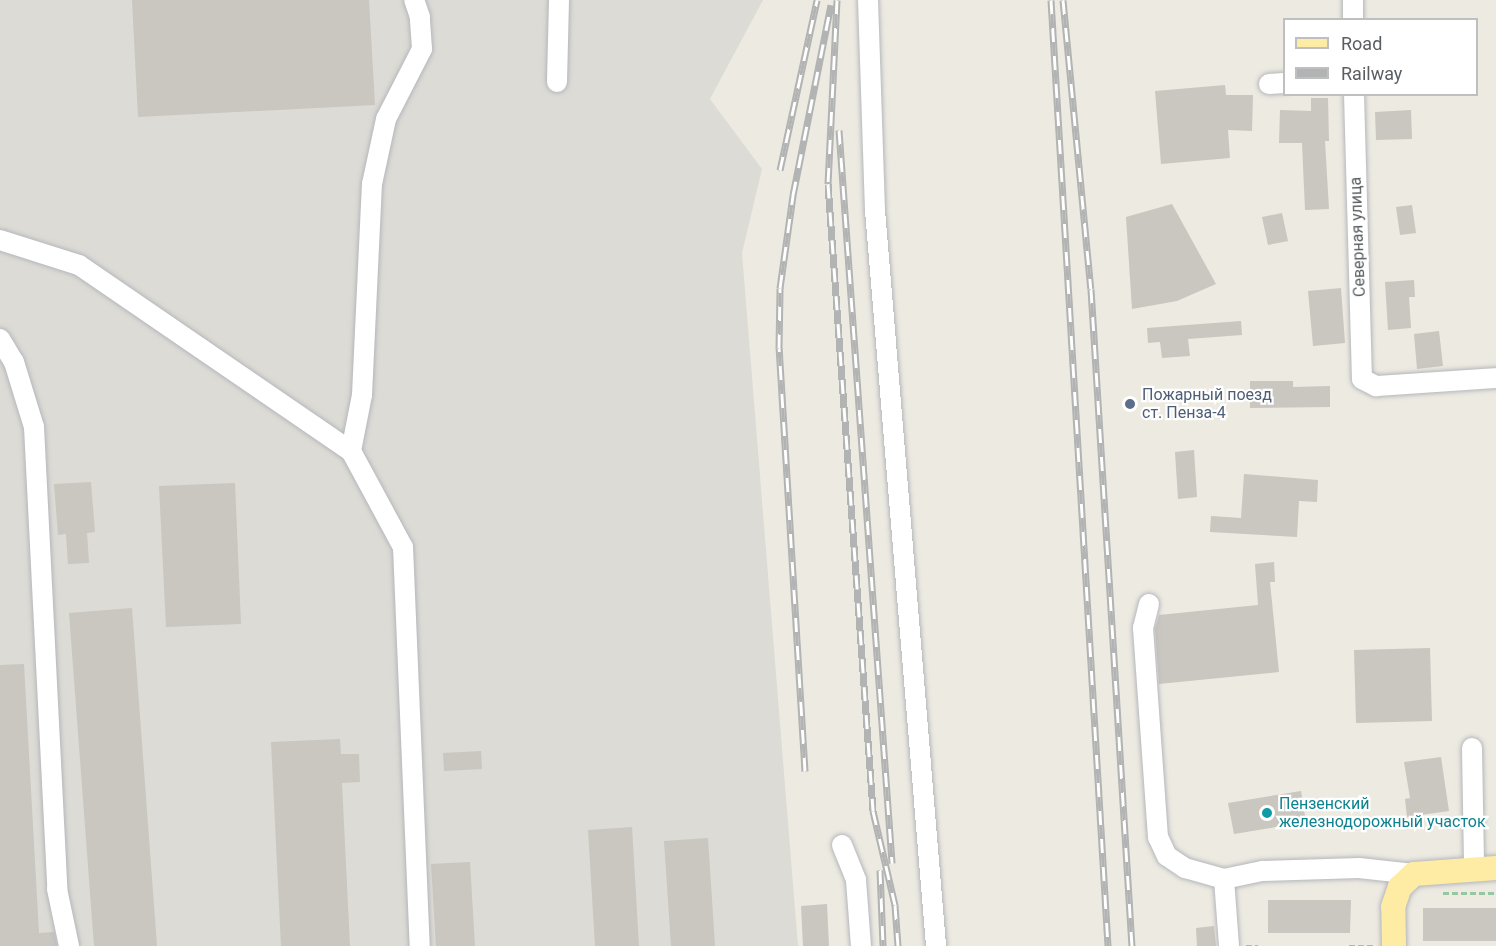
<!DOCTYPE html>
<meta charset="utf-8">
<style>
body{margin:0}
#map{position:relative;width:1496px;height:946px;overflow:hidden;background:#edeae1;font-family:Roboto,sans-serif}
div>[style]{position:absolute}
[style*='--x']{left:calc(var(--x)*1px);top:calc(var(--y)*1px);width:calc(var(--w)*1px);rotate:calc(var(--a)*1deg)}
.industrial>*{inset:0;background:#dddbd5}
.building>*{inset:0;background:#cac6c0}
.path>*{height:3px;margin-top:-1.5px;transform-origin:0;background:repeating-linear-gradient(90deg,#95c7a1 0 6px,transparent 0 9px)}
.roads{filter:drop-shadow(0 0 2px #b4b7bc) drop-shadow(0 0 2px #b4b7bc)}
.minor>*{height:20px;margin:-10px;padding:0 10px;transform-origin:10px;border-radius:10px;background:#fff}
.major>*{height:24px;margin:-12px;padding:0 12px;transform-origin:12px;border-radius:12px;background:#ffeca4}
.rail>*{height:7px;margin-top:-3.5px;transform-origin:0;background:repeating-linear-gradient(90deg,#fff 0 14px,#b2b3b3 0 28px);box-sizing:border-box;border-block:2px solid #b2b3b3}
.dots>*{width:16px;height:16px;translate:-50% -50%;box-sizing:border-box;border:3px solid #fff;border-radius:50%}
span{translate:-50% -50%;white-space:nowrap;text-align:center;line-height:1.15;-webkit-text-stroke:4.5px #fff;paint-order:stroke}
.street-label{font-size:16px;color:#595e62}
.service-label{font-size:16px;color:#4e5e75}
.left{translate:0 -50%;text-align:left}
.culture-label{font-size:16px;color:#0d838f}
.legend{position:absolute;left:1283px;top:18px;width:195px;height:78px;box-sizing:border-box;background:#fff;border:2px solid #bdbfc0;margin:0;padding:8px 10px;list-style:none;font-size:18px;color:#595e62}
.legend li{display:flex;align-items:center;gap:12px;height:30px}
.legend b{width:30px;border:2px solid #bdbfc0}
</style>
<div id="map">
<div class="industrial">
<i style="clip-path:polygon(0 0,763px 0,710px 99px,762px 169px,742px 253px,798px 946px,0 946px)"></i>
</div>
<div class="building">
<i style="clip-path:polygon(132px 0,369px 0,375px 105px,138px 117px)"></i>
<i style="clip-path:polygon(1225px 85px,1226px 95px,1253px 95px,1252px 131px,1228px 130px,1230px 158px,1161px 164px,1155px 91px)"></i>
<i style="clip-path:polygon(1311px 98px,1328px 98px,1329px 141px,1325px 141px,1329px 209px,1305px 210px,1302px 143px,1279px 143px,1280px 110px,1311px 111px)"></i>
<i style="clip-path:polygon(1411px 110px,1412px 139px,1376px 140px,1375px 112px)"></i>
<i style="clip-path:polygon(1172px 204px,1216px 284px,1177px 301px,1132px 309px,1126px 217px)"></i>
<i style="clip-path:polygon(1412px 205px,1416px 233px,1400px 235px,1396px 207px)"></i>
<i style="clip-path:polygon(1282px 213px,1288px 241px,1268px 245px,1262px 217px)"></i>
<i style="clip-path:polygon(1414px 280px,1415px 297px,1409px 297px,1411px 328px,1388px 330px,1385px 282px)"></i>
<i style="clip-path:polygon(1341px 288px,1345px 343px,1313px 346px,1308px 291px)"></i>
<i style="clip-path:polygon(1241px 321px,1242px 335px,1188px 339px,1190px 356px,1162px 358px,1160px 342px,1148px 343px,1147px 328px)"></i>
<i style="clip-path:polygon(1439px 331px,1443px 366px,1417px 369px,1414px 334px)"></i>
<i style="clip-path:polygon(1250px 381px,1293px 381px,1293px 387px,1330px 386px,1330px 407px,1250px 408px)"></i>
<i style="clip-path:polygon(1194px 450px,1197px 497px,1178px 499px,1175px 452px)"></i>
<i style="clip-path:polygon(1244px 474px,1318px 480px,1317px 502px,1299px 501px,1297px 537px,1210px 532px,1211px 516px,1241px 518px)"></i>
<i style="clip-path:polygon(91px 482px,95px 532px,87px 533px,89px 563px,68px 564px,66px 534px,58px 535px,54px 484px)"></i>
<i style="clip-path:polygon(235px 483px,241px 624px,166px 627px,159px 486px)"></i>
<i style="clip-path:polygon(1274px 562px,1275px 582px,1270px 582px,1279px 672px,1159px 684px,1155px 629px,1159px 615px,1258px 605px,1255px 564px)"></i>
<i style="clip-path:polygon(132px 608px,157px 946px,94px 946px,69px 613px)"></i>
<i style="clip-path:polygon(1430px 648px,1432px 721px,1356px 723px,1354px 650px)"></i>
<i style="clip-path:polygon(24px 664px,39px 933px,54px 932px,57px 946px,0 946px,0 665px)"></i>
<i style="clip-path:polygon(340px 739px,341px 754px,359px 754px,360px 782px,342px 783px,350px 946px,281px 946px,271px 742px)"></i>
<i style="clip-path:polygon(481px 751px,482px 769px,444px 771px,443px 753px)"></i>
<i style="clip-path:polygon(1441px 757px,1449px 811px,1407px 817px,1405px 799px,1410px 798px,1404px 762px)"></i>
<i style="clip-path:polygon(1301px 791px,1306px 822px,1234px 834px,1228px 803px)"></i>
<i style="clip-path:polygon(632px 827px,639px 946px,595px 946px,588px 830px)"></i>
<i style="clip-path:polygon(708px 838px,715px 946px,671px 946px,664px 841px)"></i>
<i style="clip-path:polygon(470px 862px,475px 946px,436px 946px,431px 864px)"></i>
<i style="clip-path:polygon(1268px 900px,1351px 900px,1350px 933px,1268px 933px)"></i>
<i style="clip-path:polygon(827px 904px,829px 946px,803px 946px,801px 906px)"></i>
<i style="clip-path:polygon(1423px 908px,1496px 908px,1496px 941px,1423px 941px)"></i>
<i style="clip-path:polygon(1214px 926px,1216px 946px,1197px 946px,1196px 928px)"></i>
</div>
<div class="path">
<i style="--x:1443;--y:893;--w:53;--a:0"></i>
<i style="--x:1246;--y:946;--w:12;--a:0"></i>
<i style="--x:1349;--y:946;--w:25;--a:0"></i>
</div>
<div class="roads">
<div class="minor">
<i style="--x:868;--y:0;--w:210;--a:88.1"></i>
<i style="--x:875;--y:210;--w:739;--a:85.26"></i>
<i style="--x:1353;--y:0;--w:20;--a:90"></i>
<i style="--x:557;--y:82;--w:82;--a:-88.6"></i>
<i style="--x:1269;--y:84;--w:15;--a:-4"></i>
<i style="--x:1354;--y:94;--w:285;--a:88.4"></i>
<i style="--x:1362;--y:379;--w:16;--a:27"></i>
<i style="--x:1376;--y:386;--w:120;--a:-3.8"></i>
<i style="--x:0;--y:240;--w:83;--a:17.6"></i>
<i style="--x:79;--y:265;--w:330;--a:34.4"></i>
<i style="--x:351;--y:451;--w:109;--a:61.6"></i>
<i style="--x:403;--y:547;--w:399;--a:87.6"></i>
<i style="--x:0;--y:339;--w:27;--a:59"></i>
<i style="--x:14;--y:362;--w:68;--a:72.9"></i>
<i style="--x:34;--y:427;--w:463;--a:87.1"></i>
<i style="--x:57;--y:889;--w:58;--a:78.1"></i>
<i style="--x:351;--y:451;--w:57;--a:-78.9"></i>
<i style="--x:362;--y:395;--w:211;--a:-87.3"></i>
<i style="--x:372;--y:184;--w:66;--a:-77.8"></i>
<i style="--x:386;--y:119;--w:79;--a:-62.8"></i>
<i style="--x:422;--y:49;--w:32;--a:-94"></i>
<i style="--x:420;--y:17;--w:18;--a:-109"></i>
<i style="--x:1149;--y:604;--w:25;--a:104"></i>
<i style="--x:1143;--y:628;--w:210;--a:85.9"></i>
<i style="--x:1158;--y:837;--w:21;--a:65"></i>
<i style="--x:1167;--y:856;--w:22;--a:34"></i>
<i style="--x:1185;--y:868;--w:41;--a:15.8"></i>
<i style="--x:1224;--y:879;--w:40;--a:-12"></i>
<i style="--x:1263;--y:871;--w:96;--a:-1.8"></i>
<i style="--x:1359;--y:868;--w:55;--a:6.2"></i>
<i style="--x:1472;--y:748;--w:120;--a:89"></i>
<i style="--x:842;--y:845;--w:38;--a:68"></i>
<i style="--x:856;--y:880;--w:66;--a:85.7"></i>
<i style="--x:1224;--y:879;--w:67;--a:85.7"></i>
</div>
<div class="major">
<i style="--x:1394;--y:946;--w:39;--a:-91"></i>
<i style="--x:1393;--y:907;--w:21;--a:-71"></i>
<i style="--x:1400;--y:887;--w:19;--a:-43"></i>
<i style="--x:1414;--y:874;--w:82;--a:-4.2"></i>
</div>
</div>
<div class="rail">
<i style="--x:837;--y:0;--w:184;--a:92.8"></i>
<i style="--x:828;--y:184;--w:629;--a:85.89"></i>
<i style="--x:873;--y:811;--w:97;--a:76.8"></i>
<i style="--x:895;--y:905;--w:41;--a:85.8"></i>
<i style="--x:1051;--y:0;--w:948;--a:86.55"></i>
<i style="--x:1063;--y:0;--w:290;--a:84.5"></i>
<i style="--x:1091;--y:289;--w:658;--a:86.43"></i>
<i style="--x:839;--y:130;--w:735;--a:85.86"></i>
<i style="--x:780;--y:170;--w:174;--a:-77.7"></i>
<i style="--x:805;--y:771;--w:424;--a:-93.5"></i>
<i style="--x:779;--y:348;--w:60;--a:-89"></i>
<i style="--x:780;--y:288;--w:94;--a:-82"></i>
<i style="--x:793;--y:195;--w:194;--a:-78.7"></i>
<i style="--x:880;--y:870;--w:76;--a:87.7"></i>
</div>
<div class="dots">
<i style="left:1130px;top:404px;background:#5c6f8a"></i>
<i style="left:1267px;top:813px;background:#0f9aa8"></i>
</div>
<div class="street-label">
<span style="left:1358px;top:237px;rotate:-92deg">Северная улица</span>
</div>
<div class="service-label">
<span class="left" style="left:1142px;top:404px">Пожарный поезд<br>ст. Пенза-4</span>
</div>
<div class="culture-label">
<span class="left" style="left:1279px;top:813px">Пензенский<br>железнодорожный участок</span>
</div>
<ul class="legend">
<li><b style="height:8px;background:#ffeca4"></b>Road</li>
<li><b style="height:8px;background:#b2b3b3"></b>Railway</li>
</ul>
</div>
